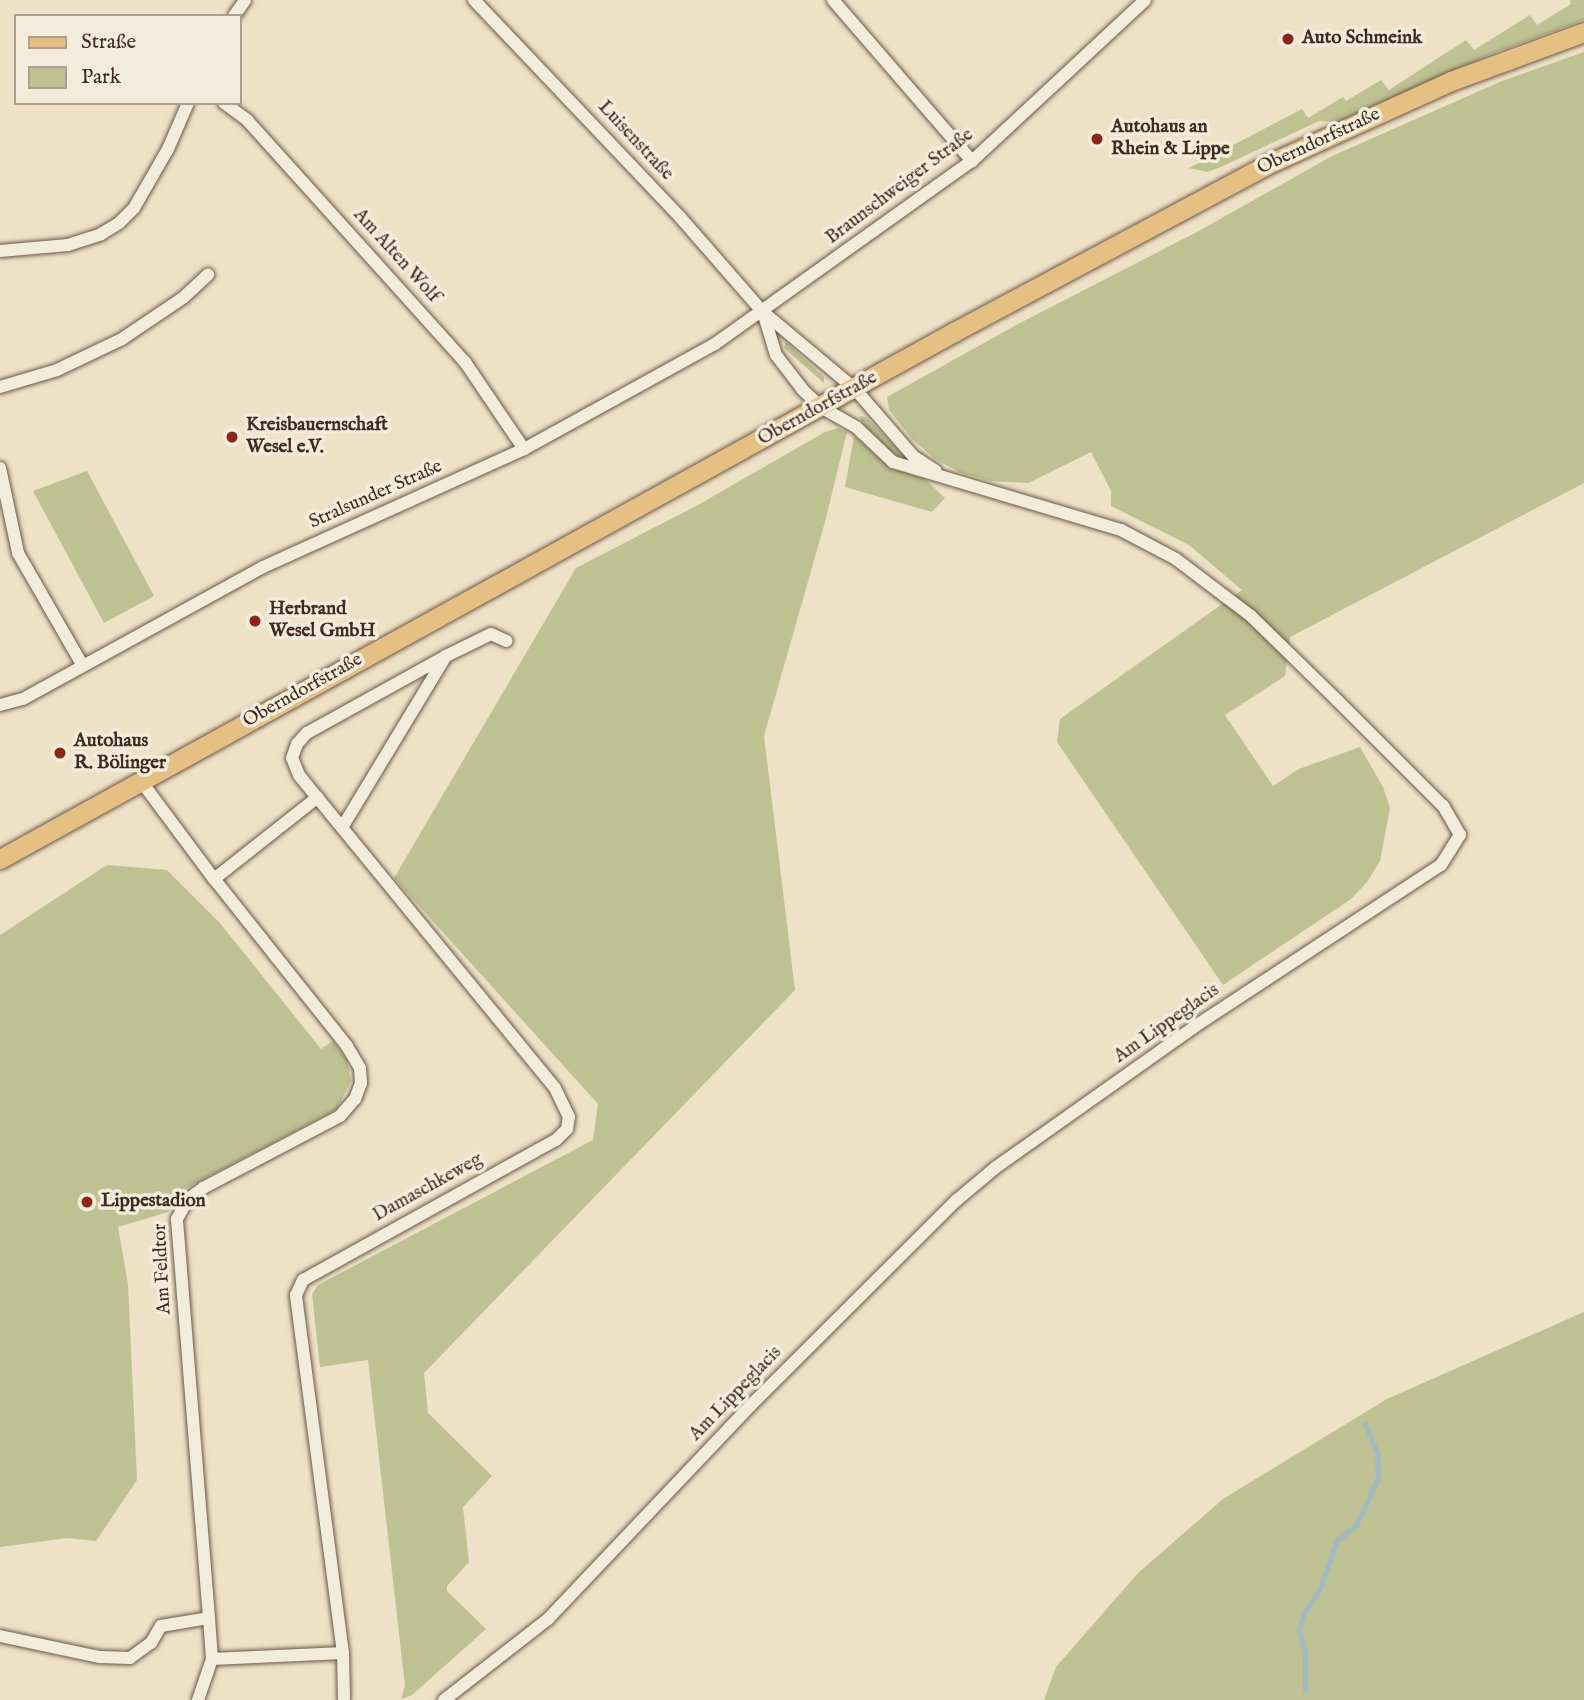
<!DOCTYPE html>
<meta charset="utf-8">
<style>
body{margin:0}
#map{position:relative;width:1584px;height:1700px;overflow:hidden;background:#ede1c6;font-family:"IM FELL English",serif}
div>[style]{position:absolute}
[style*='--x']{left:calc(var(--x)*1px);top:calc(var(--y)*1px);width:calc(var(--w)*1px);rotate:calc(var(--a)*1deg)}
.green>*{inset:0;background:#bec191}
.stream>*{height:5px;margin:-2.5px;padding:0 2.5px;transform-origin:2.5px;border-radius:2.5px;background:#a0bac1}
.roads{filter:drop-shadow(0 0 2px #6b584a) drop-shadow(0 0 2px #6b584a)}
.minor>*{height:12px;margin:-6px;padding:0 6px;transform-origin:6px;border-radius:6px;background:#f3ecda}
.primary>*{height:19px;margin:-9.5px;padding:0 9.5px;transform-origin:9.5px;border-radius:9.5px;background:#e6c083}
.dots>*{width:19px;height:19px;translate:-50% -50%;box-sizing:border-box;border:4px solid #f3ecda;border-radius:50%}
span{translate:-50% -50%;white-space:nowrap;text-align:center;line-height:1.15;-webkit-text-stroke:7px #f3ecda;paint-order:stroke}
.poi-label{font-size:19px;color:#402b21;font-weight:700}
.left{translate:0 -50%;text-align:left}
.street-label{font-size:19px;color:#402b21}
.legend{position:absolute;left:14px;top:14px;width:228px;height:91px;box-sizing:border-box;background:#f3ecda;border:2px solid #ab9f90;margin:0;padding:9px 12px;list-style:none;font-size:21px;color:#402b21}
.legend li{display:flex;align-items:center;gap:14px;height:35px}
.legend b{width:35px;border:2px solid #ab9f90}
</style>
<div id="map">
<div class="green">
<i style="clip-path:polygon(1570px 0,1584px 0,1584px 20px,1491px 54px,1337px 122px,1319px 121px,1221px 167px,1207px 172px,1189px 168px,1302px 109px,1308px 118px,1343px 97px,1346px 101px,1381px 80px,1389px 90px,1466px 40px,1474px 50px,1530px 15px,1537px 25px,1571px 4px)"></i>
<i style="clip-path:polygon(1584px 52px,1584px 483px,1290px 637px,1285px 676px,1225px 715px,1273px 786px,1299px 769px,1360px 747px,1383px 787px,1390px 808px,1380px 861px,1367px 882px,1351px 899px,1223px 985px,1057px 742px,1060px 719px,1242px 590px,1189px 545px,1111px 506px,1111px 491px,1091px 452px,1028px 483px,991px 481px,961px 473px,935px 459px,912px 439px,889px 410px,887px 397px,1020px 323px,1197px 232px,1332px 156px,1502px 81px)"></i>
<i style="clip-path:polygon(786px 342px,824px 377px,824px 383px,784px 348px)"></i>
<i style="clip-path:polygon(860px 416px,866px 417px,910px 461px,907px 462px,885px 447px,861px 421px)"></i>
<i style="clip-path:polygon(838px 428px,847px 432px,825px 522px,764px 736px,795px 990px,424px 1373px,428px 1413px,492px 1476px,463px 1507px,469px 1562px,447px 1586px,447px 1591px,486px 1629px,412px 1695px,401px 1699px,405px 1686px,368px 1360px,320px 1367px,312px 1294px,318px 1285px,593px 1140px,598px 1104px,394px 878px,576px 568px,698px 505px,825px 432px)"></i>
<i style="clip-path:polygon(854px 436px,890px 468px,925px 479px,945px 498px,932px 512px,845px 487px)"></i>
<i style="clip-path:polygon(87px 471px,154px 596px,104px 623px,33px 491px)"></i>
<i style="clip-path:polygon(107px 865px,167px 870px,219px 922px,321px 1049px,333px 1041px,347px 1060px,351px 1081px,337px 1109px,181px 1191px,168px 1212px,118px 1227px,128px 1284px,137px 1480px,96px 1541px,67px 1538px,0 1547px,0 935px)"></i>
<i style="clip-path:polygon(1584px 1312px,1584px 1700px,1044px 1700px,1056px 1667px,1138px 1573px,1223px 1499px,1387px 1399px)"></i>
</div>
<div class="stream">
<i style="--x:1305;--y:1690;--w:37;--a:-90"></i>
<i style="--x:1305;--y:1653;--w:24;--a:-105"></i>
<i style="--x:1299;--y:1630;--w:18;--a:-74"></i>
<i style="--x:1304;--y:1613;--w:30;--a:-57"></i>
<i style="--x:1320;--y:1588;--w:51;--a:-70.5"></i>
<i style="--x:1337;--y:1540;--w:24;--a:-38"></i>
<i style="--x:1356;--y:1525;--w:52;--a:-64.9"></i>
<i style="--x:1378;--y:1478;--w:25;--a:-92"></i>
<i style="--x:1377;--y:1453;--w:32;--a:-112"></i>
</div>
<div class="roads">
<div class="minor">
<i style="--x:474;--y:0;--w:299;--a:46.5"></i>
<i style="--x:680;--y:217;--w:126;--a:48.9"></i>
<i style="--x:763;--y:312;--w:120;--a:39.9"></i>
<i style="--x:855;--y:389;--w:89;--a:49.1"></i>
<i style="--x:913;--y:456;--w:27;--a:33"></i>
<i style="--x:833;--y:0;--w:213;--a:49.2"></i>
<i style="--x:234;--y:16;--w:19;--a:-55"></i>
<i style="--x:224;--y:103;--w:29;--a:36"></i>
<i style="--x:247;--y:120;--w:326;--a:48"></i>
<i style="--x:465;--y:362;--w:105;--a:55.9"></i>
<i style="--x:0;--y:251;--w:68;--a:-5"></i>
<i style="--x:68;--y:245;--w:35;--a:-18"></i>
<i style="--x:101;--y:234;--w:21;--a:-31"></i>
<i style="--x:119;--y:223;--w:21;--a:-45"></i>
<i style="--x:134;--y:208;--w:68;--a:-60"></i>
<i style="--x:168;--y:149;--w:50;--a:-66.5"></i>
<i style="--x:0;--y:387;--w:59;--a:-16.6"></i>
<i style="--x:57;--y:370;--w:72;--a:-25.5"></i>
<i style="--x:122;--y:339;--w:75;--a:-34.1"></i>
<i style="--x:184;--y:297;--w:33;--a:-43"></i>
<i style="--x:0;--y:468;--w:87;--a:78"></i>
<i style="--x:18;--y:553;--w:130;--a:60.1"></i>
<i style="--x:0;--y:705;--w:24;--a:-15"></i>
<i style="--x:23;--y:699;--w:274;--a:-28.8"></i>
<i style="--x:263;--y:567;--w:286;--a:-24.3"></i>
<i style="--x:524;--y:449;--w:218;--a:-28.8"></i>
<i style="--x:715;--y:344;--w:315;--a:-35.5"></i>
<i style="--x:972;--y:161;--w:236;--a:-42.9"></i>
<i style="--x:343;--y:826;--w:199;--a:-58.8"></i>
<i style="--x:214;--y:879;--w:132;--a:-38.3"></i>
<i style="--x:0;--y:1636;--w:102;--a:11.9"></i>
<i style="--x:100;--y:1657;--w:30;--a:2"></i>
<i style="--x:130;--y:1658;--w:26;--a:-36"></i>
<i style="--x:151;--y:1643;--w:20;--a:-60"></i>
<i style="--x:161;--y:1626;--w:49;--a:-9.5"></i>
<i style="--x:209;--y:1618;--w:400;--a:-94.6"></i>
<i style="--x:177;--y:1219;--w:23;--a:-61"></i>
<i style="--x:188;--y:1199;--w:19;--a:-36"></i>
<i style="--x:203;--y:1188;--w:155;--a:-27.7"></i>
<i style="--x:340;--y:1116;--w:23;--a:-49"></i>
<i style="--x:355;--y:1099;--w:17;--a:-69"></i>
<i style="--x:361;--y:1083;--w:15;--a:-94"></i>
<i style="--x:360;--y:1068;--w:26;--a:-121"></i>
<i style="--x:347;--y:1046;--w:213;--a:-128.5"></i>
<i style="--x:214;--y:879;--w:122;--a:-126.7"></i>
<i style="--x:212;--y:1659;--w:131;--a:-2.6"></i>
<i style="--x:344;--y:1698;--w:45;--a:-91.3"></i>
<i style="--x:343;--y:1653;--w:361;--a:-97.5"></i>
<i style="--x:296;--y:1295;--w:17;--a:-65"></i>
<i style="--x:303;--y:1280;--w:289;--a:-29"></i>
<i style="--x:556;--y:1140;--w:16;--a:-45"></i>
<i style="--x:567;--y:1129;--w:12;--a:-81"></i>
<i style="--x:569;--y:1117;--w:32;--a:-116"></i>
<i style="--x:555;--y:1088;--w:404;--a:-129.3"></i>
<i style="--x:299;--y:775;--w:18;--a:-112"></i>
<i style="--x:292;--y:758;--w:15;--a:-70"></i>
<i style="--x:297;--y:744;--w:15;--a:-48"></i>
<i style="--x:307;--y:733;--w:159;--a:-29"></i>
<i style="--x:446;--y:656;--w:50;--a:-26.1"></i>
<i style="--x:491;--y:634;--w:17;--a:24"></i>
<i style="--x:198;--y:1700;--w:43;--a:-71.1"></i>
<i style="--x:212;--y:1659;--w:41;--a:-94.2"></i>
<i style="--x:444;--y:1700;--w:132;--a:-37.9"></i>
<i style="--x:548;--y:1619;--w:295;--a:-46.5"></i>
<i style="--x:751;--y:1405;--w:291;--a:-44.9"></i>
<i style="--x:957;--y:1200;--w:50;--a:-40.1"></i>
<i style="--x:995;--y:1168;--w:244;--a:-35.3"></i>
<i style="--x:1194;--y:1027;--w:295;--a:-33.3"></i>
<i style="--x:1441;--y:865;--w:36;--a:-58"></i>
<i style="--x:1460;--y:835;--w:34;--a:-120"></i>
<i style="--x:1443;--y:806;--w:150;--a:-135"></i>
<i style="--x:1337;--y:700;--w:120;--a:-135.7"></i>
<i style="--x:1251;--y:616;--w:94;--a:-142.8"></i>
<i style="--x:1176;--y:559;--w:62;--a:-152.2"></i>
<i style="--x:1121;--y:530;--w:238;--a:-163.4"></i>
<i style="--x:893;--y:462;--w:51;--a:-136.6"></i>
<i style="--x:856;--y:427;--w:40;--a:-150.3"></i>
<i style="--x:821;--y:407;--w:25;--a:-137"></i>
<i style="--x:803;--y:390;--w:44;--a:-127.6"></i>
<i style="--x:776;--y:355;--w:45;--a:-106.8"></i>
</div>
<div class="primary">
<i style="--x:0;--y:859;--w:1090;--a:-28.92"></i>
<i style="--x:954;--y:332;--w:361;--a:-28.1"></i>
<i style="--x:1273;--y:162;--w:196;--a:-24.5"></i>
<i style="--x:1451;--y:81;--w:142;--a:-20.2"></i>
</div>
</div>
<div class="dots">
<i style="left:1288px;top:39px;background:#8f2418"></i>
<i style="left:1097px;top:139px;background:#8f2418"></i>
<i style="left:232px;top:437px;background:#8f2418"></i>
<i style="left:255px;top:621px;background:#8f2418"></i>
<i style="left:60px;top:753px;background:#8f2418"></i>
<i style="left:87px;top:1202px;background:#8f2418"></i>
</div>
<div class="poi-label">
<span class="left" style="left:1302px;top:39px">Auto Schmeink</span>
<span class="left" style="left:1111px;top:139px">Autohaus an<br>Rhein &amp; Lippe</span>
<span class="left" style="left:246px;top:437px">Kreisbauernschaft<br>Wesel e.V.</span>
<span class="left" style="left:269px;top:621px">Herbrand<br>Wesel GmbH</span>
<span class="left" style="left:74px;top:753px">Autohaus<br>R. Bölinger</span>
<span class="left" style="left:101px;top:1202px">Lippestadion</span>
</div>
<div class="street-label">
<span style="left:635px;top:141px;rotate:47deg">Luisenstraße</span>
<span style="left:1319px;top:142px;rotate:-25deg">Oberndorfstraße</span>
<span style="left:900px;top:187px;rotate:-37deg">Braunschweiger Straße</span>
<span style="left:396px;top:256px;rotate:48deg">Am Alten Wolf</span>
<span style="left:818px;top:409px;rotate:-29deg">Oberndorfstraße</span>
<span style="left:376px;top:495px;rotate:-24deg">Stralsunder Straße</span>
<span style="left:303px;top:691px;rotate:-29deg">Oberndorfstraße</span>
<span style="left:1167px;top:1024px;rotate:-35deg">Am Lippeglacis</span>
<span style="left:428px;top:1188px;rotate:-29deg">Damaschkeweg</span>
<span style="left:163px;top:1269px;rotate:-93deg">Am Feldtor</span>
<span style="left:736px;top:1394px;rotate:-46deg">Am Lippeglacis</span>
</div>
<ul class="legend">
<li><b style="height:9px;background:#e6c083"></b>Straße</li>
<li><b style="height:19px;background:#bec191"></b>Park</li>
</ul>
</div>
